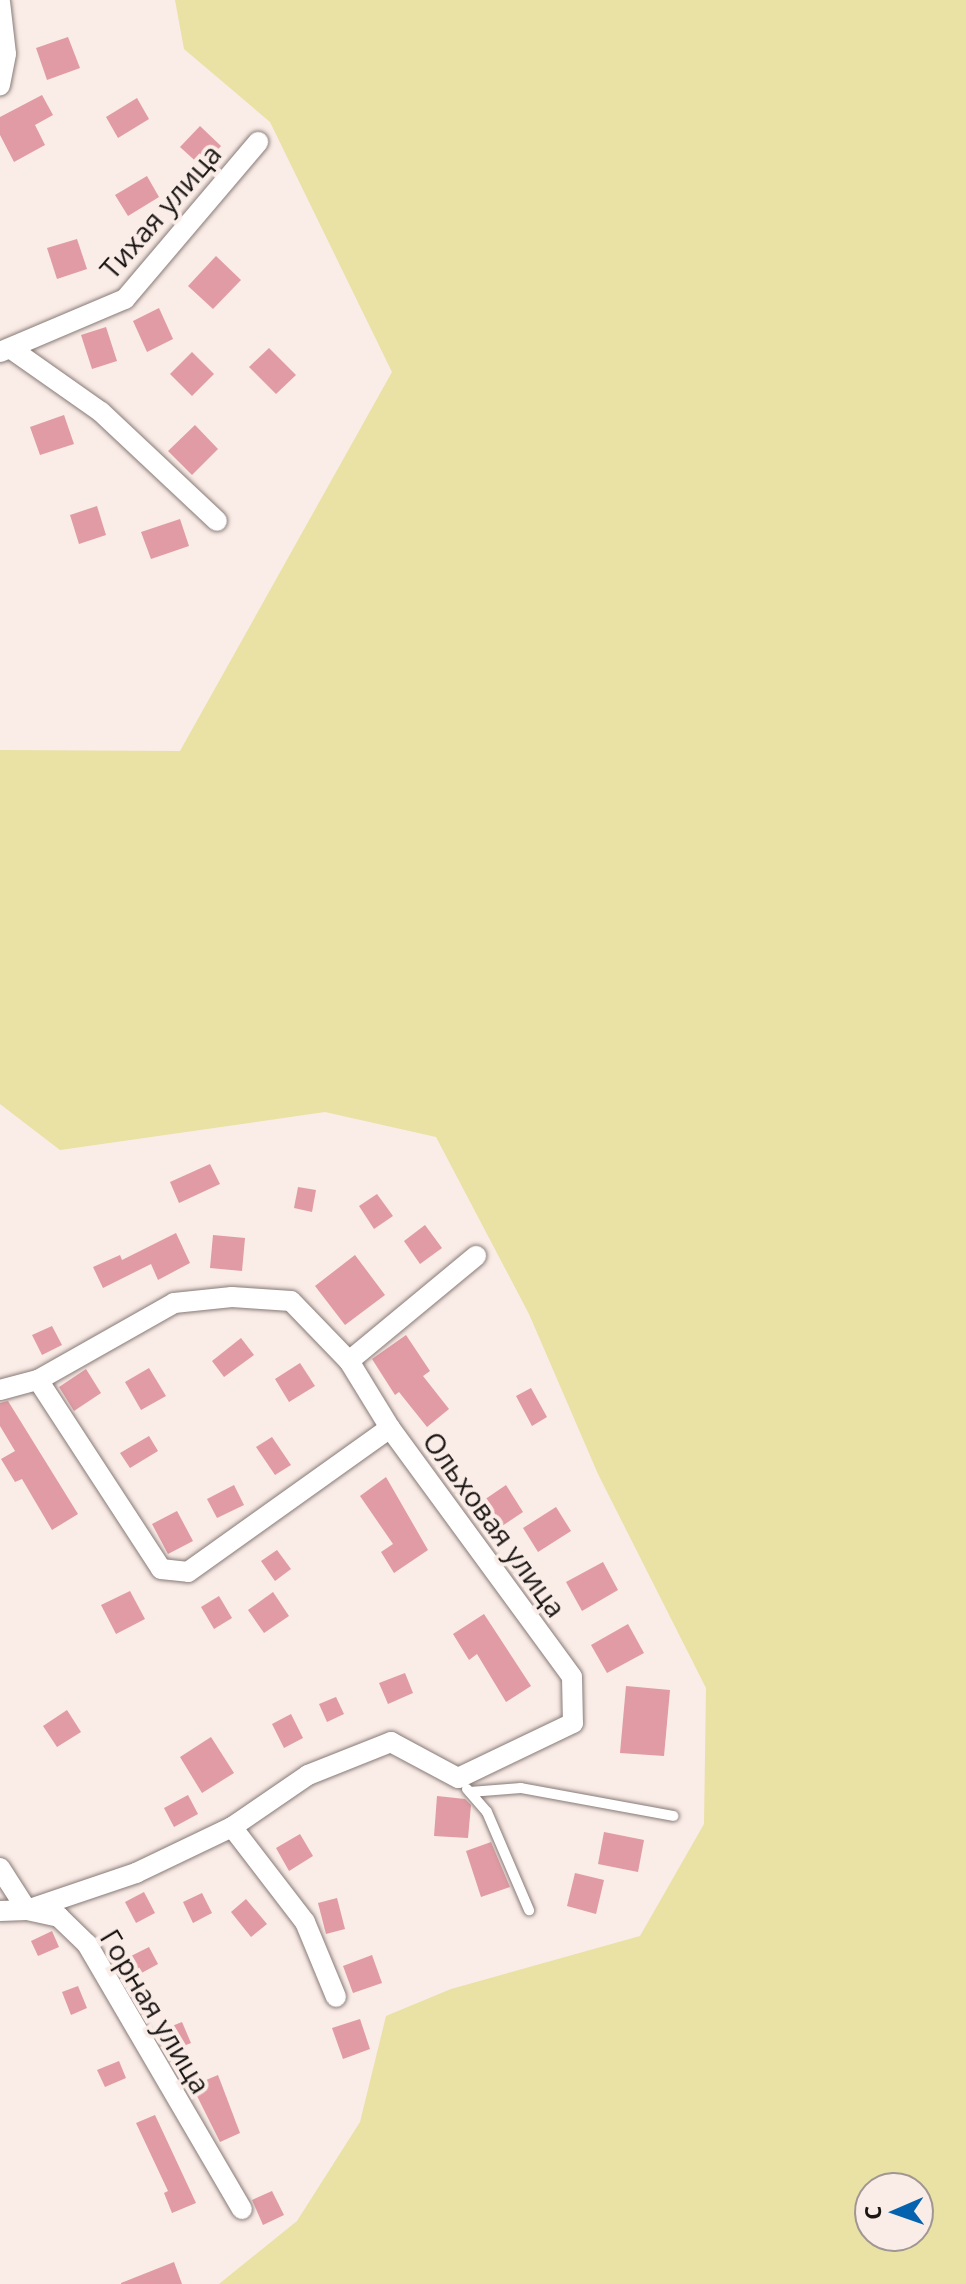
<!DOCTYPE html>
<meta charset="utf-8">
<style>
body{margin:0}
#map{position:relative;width:966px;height:2284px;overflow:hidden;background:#faece7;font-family:"Open Sans",sans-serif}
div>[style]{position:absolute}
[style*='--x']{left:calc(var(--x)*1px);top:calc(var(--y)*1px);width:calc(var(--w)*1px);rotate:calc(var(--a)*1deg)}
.green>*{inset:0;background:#eae1a4}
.building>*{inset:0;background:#e09ba4}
.roads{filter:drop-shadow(0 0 2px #877a76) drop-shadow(0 0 2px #877a76)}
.service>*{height:10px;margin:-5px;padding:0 5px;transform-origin:5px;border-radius:5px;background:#fff}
.minor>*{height:20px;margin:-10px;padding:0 10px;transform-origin:10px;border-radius:10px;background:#fff}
span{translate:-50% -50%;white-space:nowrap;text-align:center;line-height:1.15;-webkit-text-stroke:8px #faece7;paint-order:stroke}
.street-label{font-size:28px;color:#1a1614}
.north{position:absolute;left:854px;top:2172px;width:80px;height:80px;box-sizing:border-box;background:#faece7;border:2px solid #a09693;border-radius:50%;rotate:268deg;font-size:22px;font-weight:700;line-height:32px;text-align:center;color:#1a1614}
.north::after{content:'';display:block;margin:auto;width:28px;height:36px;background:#0462af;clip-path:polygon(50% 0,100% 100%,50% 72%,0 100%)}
</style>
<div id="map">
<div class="green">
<i style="clip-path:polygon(evenodd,175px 0,966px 0,966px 2284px,219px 2284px,297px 2221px,360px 2122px,386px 2016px,451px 1989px,640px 1936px,704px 1824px,706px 1688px,598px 1474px,529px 1314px,436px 1137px,325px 1112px,60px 1150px,0 1104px,0 750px,180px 751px,392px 372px,270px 122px,184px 49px,175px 0,870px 2188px,918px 2188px,918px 2236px,870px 2236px,870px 2188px)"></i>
</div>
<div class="building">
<i style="clip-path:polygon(68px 37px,80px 68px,47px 80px,36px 48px)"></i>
<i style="clip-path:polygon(42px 95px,53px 115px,35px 125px,45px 145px,14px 162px,0 135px,0 117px)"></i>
<i style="clip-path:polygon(137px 98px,149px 119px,118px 138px,106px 117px)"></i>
<i style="clip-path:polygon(200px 126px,221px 146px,202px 167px,180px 147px)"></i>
<i style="clip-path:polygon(147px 176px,159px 197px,128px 216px,115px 195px)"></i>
<i style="clip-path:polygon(77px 239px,87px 269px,57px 279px,47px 248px)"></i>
<i style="clip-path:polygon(216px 256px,241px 280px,213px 309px,188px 286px)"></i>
<i style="clip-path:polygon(159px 308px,173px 339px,147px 352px,133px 321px)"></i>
<i style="clip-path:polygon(106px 327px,117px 361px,92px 369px,81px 335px)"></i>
<i style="clip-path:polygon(269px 348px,296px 375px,276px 394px,249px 367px)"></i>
<i style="clip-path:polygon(192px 352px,214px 374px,192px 396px,170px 374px)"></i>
<i style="clip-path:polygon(64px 415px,74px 444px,40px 455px,30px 427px)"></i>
<i style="clip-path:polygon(195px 425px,218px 449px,192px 475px,168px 451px)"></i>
<i style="clip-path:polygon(97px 506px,106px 535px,79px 544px,70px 515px)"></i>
<i style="clip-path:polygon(180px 519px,189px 546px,151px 559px,141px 532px)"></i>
<i style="clip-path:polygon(210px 1164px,220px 1184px,179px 1203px,170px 1182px)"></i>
<i style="clip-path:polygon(298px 1187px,316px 1190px,312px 1212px,294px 1208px)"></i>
<i style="clip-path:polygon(377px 1194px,393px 1216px,374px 1229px,359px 1206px)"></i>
<i style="clip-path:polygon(425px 1225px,442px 1248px,420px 1264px,404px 1241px)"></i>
<i style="clip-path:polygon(176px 1233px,190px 1263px,158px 1280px,151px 1264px,103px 1288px,93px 1267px,120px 1255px,122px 1260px)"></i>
<i style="clip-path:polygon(213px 1235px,245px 1238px,242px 1271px,210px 1268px)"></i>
<i style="clip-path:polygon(355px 1255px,385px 1295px,345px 1325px,315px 1286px)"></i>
<i style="clip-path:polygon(52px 1326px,62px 1345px,42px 1355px,32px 1335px)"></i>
<i style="clip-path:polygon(406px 1335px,430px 1371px,423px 1376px,449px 1409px,427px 1427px,399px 1392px,395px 1395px,372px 1359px)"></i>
<i style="clip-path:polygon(241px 1338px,254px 1355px,224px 1377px,212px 1361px)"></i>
<i style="clip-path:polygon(300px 1363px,315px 1386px,289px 1402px,275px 1379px)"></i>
<i style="clip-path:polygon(149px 1368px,166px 1396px,141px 1410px,125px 1382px)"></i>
<i style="clip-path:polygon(86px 1369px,101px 1393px,74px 1411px,59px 1387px)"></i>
<i style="clip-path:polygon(531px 1388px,547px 1417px,532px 1426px,516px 1396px)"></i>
<i style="clip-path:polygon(8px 1401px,78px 1514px,52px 1530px,22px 1479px,15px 1482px,1px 1459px,15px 1451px,0 1426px,0 1403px)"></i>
<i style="clip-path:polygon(149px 1436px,158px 1451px,130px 1468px,120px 1453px)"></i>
<i style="clip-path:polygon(272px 1437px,291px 1465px,275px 1475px,256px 1447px)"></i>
<i style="clip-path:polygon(386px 1477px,428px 1550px,394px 1573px,381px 1552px,393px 1544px,360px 1496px)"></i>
<i style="clip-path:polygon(234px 1485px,244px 1505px,217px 1518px,207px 1499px)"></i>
<i style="clip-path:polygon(506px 1485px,523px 1512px,499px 1528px,481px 1502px)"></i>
<i style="clip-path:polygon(556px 1507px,571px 1531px,538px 1552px,523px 1528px)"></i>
<i style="clip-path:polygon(177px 1511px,193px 1541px,168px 1554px,152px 1524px)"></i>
<i style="clip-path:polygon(277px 1550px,291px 1569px,275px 1581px,261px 1561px)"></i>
<i style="clip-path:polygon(603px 1562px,618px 1590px,582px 1611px,566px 1582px)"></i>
<i style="clip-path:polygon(130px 1591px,145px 1619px,116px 1634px,101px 1605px)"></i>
<i style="clip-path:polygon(273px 1592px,289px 1616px,264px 1633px,248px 1610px)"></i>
<i style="clip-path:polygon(219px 1596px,232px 1618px,214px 1629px,201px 1607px)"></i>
<i style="clip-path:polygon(484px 1614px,531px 1686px,506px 1702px,477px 1654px,469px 1660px,453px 1634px)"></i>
<i style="clip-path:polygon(628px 1624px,644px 1653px,607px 1673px,591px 1645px)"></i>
<i style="clip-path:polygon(405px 1673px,413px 1693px,388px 1704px,379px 1683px)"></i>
<i style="clip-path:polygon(626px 1686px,670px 1690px,664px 1756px,620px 1753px)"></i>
<i style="clip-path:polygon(336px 1697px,344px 1714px,327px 1722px,319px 1704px)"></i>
<i style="clip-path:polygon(67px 1710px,81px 1732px,57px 1747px,43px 1726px)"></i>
<i style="clip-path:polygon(291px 1714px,303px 1738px,284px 1748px,272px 1724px)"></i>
<i style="clip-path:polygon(211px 1737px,234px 1773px,202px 1793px,180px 1757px)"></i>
<i style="clip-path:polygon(188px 1795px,198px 1814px,174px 1827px,164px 1808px)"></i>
<i style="clip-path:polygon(437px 1796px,465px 1799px,471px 1805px,468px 1838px,434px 1836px)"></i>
<i style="clip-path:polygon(604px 1832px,644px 1840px,638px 1872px,598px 1864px)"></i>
<i style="clip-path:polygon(300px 1834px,313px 1856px,289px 1871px,276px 1848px)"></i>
<i style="clip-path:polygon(491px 1842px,510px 1887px,481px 1897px,466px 1851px)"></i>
<i style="clip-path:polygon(575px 1873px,604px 1880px,596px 1914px,567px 1906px)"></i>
<i style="clip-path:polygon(144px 1892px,155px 1913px,136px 1923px,125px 1902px)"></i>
<i style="clip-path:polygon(202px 1893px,212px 1913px,193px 1923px,183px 1902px)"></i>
<i style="clip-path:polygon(337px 1898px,345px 1929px,326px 1934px,318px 1903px)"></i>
<i style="clip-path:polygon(246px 1899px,267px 1924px,251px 1937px,231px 1912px)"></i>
<i style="clip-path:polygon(52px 1931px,59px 1947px,38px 1956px,31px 1941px)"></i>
<i style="clip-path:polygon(149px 1947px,158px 1964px,136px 1976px,127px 1958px)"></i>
<i style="clip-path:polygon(372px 1955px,382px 1983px,353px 1993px,343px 1966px)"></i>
<i style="clip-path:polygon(78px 1986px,87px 2008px,71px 2015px,62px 1992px)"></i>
<i style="clip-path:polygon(360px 2019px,370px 2049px,343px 2059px,332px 2028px)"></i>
<i style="clip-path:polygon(182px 2022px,191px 2043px,171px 2051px,162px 2030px)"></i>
<i style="clip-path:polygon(119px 2061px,126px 2078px,105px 2087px,97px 2070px)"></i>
<i style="clip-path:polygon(218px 2075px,240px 2133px,220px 2142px,192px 2086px)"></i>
<i style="clip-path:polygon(155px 2115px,196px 2203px,172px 2213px,164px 2193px,168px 2191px,136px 2123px)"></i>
<i style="clip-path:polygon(272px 2191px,284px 2215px,263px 2225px,252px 2200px)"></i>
<i style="clip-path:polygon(174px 2262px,182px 2284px,121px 2284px,121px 2283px)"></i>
</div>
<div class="roads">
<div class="service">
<i style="--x:467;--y:1789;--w:30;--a:49"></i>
<i style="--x:487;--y:1812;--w:107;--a:66.8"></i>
<i style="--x:470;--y:1792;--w:51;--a:-4.5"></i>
<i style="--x:521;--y:1788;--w:155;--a:10.4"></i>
</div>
<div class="minor">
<i style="--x:0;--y:2;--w:52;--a:83.4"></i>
<i style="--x:6;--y:54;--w:32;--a:101"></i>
<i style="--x:10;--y:348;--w:111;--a:35.1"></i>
<i style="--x:101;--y:412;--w:159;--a:43.2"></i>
<i style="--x:0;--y:352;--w:136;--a:-23"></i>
<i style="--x:125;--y:299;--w:206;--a:-49.7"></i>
<i style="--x:349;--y:1361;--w:165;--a:-39.6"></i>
<i style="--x:38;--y:1380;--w:225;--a:56.9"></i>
<i style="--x:161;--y:1569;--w:27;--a:6"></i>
<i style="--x:188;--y:1572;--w:248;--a:-35.5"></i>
<i style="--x:0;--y:1390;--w:39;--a:-15"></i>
<i style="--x:38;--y:1380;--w:156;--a:-29.5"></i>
<i style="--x:174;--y:1303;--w:58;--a:-5.9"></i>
<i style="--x:232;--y:1297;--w:59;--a:3.9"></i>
<i style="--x:291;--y:1301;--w:83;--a:46"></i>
<i style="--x:349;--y:1361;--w:79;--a:58.5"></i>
<i style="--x:390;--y:1428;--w:308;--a:53.8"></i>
<i style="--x:572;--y:1677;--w:46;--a:88.8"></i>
<i style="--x:573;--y:1723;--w:127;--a:154.4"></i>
<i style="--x:458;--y:1778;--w:76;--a:-151.8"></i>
<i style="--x:391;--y:1742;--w:89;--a:158.3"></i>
<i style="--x:308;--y:1775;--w:92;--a:145.6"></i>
<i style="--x:232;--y:1827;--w:106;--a:154.4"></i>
<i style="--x:136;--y:1873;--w:115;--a:161.3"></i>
<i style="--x:27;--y:1910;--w:27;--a:178"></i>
<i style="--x:232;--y:1827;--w:120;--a:52.5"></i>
<i style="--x:305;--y:1922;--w:81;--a:67.5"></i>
<i style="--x:0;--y:1868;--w:50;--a:57.3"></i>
<i style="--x:27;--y:1910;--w:33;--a:12"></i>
<i style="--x:59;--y:1917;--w:39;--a:44"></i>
<i style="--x:87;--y:1944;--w:307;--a:59.7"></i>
</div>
</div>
<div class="street-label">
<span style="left:160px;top:211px;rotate:-49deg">Тихая улица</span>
<span style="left:495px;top:1524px;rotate:54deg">Ольховая улица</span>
<span style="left:156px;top:2011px;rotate:59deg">Горная улица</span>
</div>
<div class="north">С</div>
</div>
